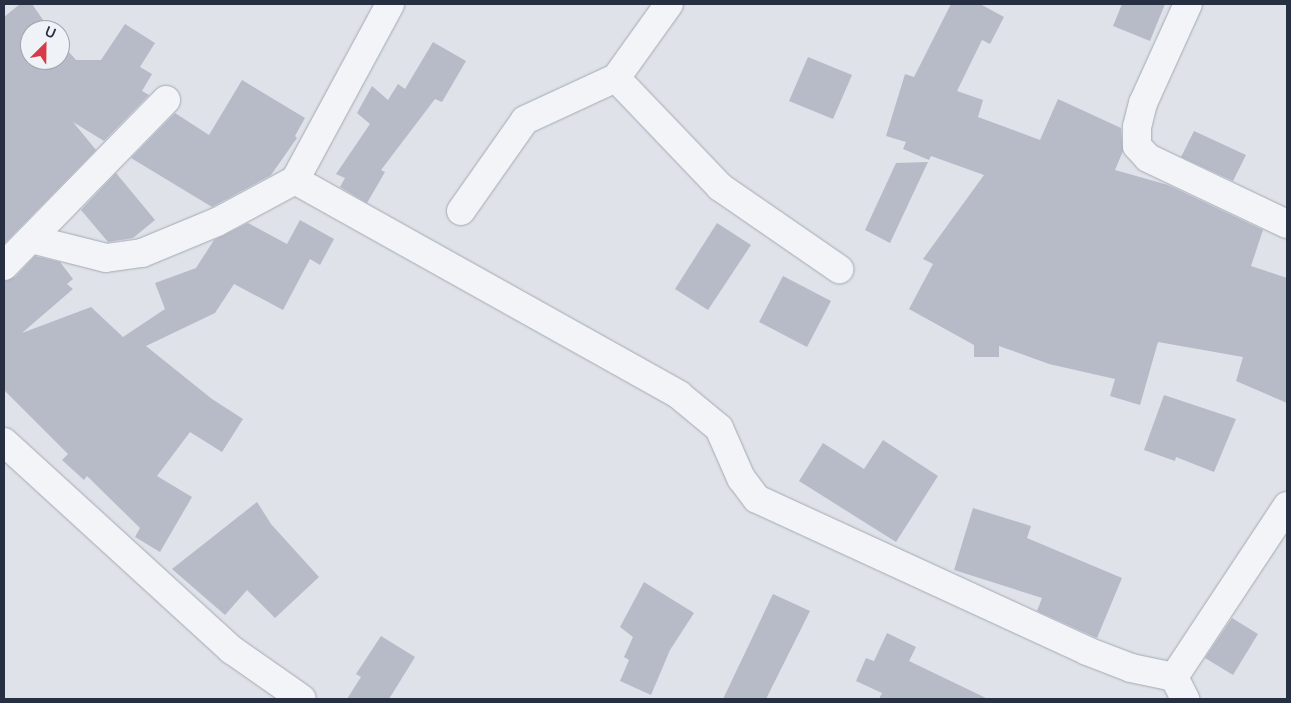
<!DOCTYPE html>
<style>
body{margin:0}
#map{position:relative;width:1291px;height:703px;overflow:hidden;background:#dfe2e9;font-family:Mulish,sans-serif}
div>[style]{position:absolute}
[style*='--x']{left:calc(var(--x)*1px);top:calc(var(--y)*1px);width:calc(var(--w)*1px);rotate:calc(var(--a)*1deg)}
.building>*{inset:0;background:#b6bbc7}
.roads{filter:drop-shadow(0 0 1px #a4a9b4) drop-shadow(0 0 1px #a4a9b4)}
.minor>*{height:28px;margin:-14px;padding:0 14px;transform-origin:14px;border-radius:14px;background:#f2f4f7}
span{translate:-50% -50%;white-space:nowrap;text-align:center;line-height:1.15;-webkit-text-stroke:5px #eff2f7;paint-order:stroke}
.frame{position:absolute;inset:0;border:5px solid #272f42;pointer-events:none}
.north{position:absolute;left:20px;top:20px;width:50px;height:50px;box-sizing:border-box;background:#eff2f7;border:1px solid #9fa4af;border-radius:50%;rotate:23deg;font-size:14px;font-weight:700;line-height:20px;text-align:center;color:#272f42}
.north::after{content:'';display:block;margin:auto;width:18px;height:22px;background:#d73b4a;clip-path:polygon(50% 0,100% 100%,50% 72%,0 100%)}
</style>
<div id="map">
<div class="building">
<i style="clip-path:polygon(20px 4px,32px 4px,50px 30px,30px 30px,30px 60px,60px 60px,60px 42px,76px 60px,101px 60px,125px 24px,155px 43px,140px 67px,152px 74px,142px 91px,149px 95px,104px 141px,73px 122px,96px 150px,4px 244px,4px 17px)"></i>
<i style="clip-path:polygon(951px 4px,980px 4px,1004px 17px,990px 44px,982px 40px,957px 91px,983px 100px,978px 117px,1040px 140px,1058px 99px,1121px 128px,1123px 151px,1115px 170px,1168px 185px,1263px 230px,1251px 266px,1287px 278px,1287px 403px,1236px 381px,1243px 357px,1158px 342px,1140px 405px,1110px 396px,1115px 379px,1049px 364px,999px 346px,999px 357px,974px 357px,974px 345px,909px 309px,933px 264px,923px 259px,984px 175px,931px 156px,929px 160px,903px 149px,906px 142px,886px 136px,905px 74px,914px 77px)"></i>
<i style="clip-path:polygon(1122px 4px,1165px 4px,1150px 41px,1113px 26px)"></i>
<i style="clip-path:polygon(433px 42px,466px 61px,442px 102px,435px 99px,381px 170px,385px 172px,367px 203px,340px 187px,345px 178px,336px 174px,370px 124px,357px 113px,372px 86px,388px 100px,398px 84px,405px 89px)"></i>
<i style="clip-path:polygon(808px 57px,852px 75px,833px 119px,789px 101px)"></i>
<i style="clip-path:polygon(242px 80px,305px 118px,295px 136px,297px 138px,271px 175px,212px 207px,131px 158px,175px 113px,209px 135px)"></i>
<i style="clip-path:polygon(1194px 131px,1246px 155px,1233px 181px,1181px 157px)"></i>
<i style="clip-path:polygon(928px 162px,890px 243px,865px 230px,896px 163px)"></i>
<i style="clip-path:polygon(116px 173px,155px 220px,133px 238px,108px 242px,81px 210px)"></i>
<i style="clip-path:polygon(300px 220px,334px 239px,320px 265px,310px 259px,283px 310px,234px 284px,215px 313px,146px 346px,212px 399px,243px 419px,222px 452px,190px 432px,157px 476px,192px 497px,160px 552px,135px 537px,140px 528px,87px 476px,84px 480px,62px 460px,68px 454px,4px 390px,4px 281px,15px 277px,35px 256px,60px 262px,73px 279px,67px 284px,73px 289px,22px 333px,91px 307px,123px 337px,165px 309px,155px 283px,196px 268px,214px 240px,248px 223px,287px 244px)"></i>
<i style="clip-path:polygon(717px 223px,751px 245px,708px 310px,675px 289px)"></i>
<i style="clip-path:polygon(783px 276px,831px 301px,807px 347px,759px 322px)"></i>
<i style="clip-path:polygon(1164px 395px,1236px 419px,1214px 472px,1176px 457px,1175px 461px,1144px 450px)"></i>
<i style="clip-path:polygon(883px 440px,938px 476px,896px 542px,799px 481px,823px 443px,864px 469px)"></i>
<i style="clip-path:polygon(257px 502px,271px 524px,319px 577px,275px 618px,247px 590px,225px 615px,172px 569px)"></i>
<i style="clip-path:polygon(973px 508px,1031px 526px,1027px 538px,1122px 578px,1097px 638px,1037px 611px,1042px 598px,954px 570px)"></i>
<i style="clip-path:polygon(644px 582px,694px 613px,670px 650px,651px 695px,620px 681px,629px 660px,624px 657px,633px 637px,620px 627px)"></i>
<i style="clip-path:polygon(773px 594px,810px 611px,766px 699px,723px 699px)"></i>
<i style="clip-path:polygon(1232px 618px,1258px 634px,1233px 675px,1205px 658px)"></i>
<i style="clip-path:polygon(887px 633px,916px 647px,909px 661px,988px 699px,879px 699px,882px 693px,856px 681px,866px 658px,874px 661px)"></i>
<i style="clip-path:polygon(381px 636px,415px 657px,389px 699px,347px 699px,361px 677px,356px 674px)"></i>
</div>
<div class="roads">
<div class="minor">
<i style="--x:1188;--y:4;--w:109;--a:114.4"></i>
<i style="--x:1143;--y:103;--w:25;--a:104"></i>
<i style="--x:1137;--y:127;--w:19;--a:90"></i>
<i style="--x:1137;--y:146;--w:16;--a:47"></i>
<i style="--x:1148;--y:158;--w:154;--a:25.4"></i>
<i style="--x:616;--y:78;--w:151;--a:46.3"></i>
<i style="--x:720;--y:187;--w:145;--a:34.6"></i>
<i style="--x:295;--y:180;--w:440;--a:29.2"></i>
<i style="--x:679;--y:395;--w:52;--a:39.5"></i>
<i style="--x:719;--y:428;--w:55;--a:66.3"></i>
<i style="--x:741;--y:478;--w:26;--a:53"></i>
<i style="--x:757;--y:499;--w:363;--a:24.7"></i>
<i style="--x:1087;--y:651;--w:47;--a:21.1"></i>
<i style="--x:1131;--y:668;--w:44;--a:11.8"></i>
<i style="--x:461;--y:211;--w:111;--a:-54.9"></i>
<i style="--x:525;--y:120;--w:100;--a:-24.8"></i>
<i style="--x:616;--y:78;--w:91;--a:-54.4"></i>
<i style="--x:31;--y:239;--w:77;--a:14.2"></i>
<i style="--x:106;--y:258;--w:36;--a:-8"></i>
<i style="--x:142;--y:253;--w:81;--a:-22.5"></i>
<i style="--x:217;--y:222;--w:89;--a:-28.3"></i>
<i style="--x:295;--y:180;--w:200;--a:-61.6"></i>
<i style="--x:4;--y:266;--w:232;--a:-45.7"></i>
<i style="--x:4;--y:442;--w:309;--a:42.4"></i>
<i style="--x:232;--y:650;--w:85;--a:35"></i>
<i style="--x:1174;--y:677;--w:205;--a:-56.5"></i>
<i style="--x:1174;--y:677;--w:25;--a:63"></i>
</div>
</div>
<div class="frame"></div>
<div class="north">U</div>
</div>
